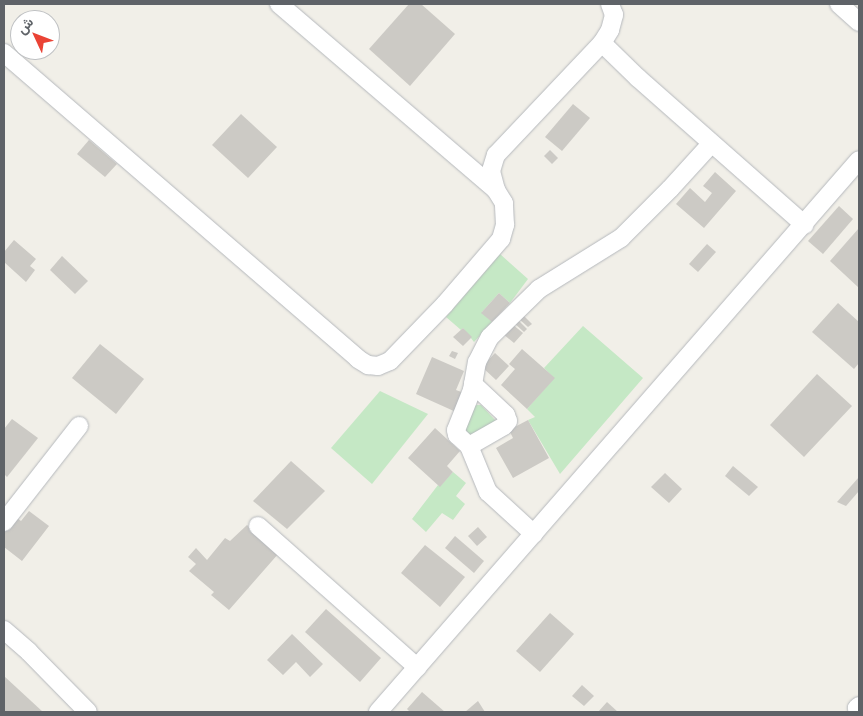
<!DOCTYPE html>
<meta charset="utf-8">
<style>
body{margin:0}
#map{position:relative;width:863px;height:716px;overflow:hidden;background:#f1efe8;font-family:Ubuntu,Vazirmatn,sans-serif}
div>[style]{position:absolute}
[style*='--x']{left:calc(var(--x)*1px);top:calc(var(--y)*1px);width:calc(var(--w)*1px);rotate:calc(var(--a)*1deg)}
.green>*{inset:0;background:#c5e8c5}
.building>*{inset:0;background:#cccac5}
.roads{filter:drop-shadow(0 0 1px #b5b8bc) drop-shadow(0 0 1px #b5b8bc)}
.minor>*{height:18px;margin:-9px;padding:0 9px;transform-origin:9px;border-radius:9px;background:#fff}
span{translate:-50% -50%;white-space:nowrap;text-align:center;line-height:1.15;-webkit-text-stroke:4px #fff;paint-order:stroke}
.frame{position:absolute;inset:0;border:5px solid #5f6368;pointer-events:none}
.north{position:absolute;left:10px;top:10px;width:50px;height:50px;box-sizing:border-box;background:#fff;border:1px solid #bfc1c3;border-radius:50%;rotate:313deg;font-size:14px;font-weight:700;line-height:20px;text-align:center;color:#5f6368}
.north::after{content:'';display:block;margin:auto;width:18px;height:22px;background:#ea4335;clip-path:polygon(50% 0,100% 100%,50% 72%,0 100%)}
</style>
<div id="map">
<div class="green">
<i style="clip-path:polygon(500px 254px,528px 279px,510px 303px,499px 293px,482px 312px,492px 322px,474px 342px,463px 328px,461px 330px,446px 317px)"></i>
<i style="clip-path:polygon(583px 326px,643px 378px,560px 474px,528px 420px,535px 417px,527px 409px,554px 378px,544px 368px)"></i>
<i style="clip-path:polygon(380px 391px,428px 414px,372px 484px,331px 448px)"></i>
<i style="clip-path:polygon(474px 405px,481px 405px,496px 421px,472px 437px,463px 432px)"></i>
<i style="clip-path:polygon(453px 472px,466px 483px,456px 496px,465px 504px,453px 520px,442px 513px,426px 532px,412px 519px,438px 485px,440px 486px)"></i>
</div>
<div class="building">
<i style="clip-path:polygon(409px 4px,421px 4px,455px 34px,410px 86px,369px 49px)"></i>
<i style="clip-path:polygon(573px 104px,590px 118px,562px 151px,545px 137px)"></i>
<i style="clip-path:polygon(241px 114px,277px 147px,248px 178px,212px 145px)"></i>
<i style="clip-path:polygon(89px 140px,117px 164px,105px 177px,77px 154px)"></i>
<i style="clip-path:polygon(550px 150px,558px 158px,552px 164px,544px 156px)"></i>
<i style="clip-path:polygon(715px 172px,736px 191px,704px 228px,676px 204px,690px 188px,705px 202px,712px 193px,703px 186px)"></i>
<i style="clip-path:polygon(839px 206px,853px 219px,823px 254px,808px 241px)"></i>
<i style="clip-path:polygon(859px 228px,859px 288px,830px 261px)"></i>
<i style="clip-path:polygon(14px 240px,36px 259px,30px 266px,35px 270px,26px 282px,4px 262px,4px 252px)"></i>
<i style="clip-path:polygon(707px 244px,716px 252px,698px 272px,689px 264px)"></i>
<i style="clip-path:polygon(62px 256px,88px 281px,75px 294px,50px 270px)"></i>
<i style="clip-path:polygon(499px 293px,510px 303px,492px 322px,481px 313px)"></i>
<i style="clip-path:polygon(838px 303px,859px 322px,859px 363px,854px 369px,812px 332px)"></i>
<i style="clip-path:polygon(522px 314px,532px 324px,528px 327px,518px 318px)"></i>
<i style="clip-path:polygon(517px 319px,527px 329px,524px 332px,514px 323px)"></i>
<i style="clip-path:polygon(512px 324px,523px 333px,514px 343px,503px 334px)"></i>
<i style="clip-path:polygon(463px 328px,472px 337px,463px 346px,453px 337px)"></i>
<i style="clip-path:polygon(100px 344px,144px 379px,116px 414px,72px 378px)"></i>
<i style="clip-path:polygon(522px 349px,555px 378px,527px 409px,501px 385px,515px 369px,509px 364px)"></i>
<i style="clip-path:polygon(452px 351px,458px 353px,455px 359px,449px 356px)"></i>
<i style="clip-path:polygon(495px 353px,509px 366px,496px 380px,482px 367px)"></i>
<i style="clip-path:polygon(432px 357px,464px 371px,456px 390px,464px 393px,456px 412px,416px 394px)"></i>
<i style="clip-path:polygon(817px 374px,852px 406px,804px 457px,770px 425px)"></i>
<i style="clip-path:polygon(12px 419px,38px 438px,7px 477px,4px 474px,4px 429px)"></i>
<i style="clip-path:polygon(528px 420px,549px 458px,513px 478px,496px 448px,513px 438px,509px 430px)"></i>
<i style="clip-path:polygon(435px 428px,460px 451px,447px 466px,453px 472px,440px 487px,408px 458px)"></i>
<i style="clip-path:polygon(291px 461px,325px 491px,287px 529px,253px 501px)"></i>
<i style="clip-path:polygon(733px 466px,758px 487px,749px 496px,725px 476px)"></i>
<i style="clip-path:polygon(665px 473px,682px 489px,669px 503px,651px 487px)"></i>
<i style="clip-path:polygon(859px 477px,859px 491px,846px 506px,837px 502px)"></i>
<i style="clip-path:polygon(29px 511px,49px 526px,22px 561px,4px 547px,4px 527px,13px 515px,21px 521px)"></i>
<i style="clip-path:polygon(247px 525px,279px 553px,229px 610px,211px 595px,214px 592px,189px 571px,196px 564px,188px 557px,196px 548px,207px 560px,225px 538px,230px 541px)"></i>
<i style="clip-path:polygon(478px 527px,487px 537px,477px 546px,468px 536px)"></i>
<i style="clip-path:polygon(455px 536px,484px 561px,474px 573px,445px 548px)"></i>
<i style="clip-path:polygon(425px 545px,465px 577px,440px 607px,401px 573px)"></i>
<i style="clip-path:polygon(326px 609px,381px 658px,360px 682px,305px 632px)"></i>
<i style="clip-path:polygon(550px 613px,574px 634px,540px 672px,516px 651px)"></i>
<i style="clip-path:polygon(292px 634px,323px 664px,310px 677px,296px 662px,283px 675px,267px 660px)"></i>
<i style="clip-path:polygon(4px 676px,43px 712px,4px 712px)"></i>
<i style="clip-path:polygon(582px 685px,594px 696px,584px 706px,572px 696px)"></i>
<i style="clip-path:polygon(422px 692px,445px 712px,410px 712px,407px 709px)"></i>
<i style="clip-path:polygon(478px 701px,485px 712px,465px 712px)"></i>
<i style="clip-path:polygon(607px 702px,618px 712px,598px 712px)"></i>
</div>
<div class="roads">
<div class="minor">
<i style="--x:279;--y:4;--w:286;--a:40.6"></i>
<i style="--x:839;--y:4;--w:27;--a:42"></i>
<i style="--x:602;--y:43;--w:50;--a:44.2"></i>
<i style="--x:638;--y:78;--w:222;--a:41.4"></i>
<i style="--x:4;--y:53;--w:468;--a:40.8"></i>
<i style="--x:358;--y:359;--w:12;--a:31"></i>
<i style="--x:368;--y:365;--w:10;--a:6"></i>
<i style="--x:378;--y:366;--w:13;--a:-23"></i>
<i style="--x:390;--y:361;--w:79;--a:-46"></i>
<i style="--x:445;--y:304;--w:86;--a:-49.3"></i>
<i style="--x:501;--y:239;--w:15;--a:-74"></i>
<i style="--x:505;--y:225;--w:22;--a:-93"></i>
<i style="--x:504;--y:203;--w:15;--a:-122"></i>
<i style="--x:496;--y:190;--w:20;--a:-105"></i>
<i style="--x:491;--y:171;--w:17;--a:-73"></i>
<i style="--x:496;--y:155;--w:154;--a:-46.6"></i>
<i style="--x:602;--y:43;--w:15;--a:-58"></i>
<i style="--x:610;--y:30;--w:16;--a:-75"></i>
<i style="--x:614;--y:15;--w:12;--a:-110"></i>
<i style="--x:473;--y:384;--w:45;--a:43.2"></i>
<i style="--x:506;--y:415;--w:6;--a:72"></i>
<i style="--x:508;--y:421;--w:6;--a:129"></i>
<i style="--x:504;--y:426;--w:40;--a:150.3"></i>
<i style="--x:469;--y:446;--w:16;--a:-137"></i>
<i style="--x:457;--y:435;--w:5;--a:-101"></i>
<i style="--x:456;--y:430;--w:43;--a:-68.2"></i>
<i style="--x:472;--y:390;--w:28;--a:-80"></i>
<i style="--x:477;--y:362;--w:28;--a:-63"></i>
<i style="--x:490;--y:337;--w:69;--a:-44.4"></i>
<i style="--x:539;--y:289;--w:97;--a:-31.9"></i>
<i style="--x:621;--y:238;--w:69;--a:-45"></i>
<i style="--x:670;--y:189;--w:61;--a:-47.7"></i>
<i style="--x:469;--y:446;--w:50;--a:67.6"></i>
<i style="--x:488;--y:492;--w:62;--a:42.4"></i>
<i style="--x:4;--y:522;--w:122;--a:-52"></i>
<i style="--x:258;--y:526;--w:213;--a:41.6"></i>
<i style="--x:4;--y:630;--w:33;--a:41"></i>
<i style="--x:29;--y:652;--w:84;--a:45.5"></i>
<i style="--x:859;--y:706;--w:3;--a:135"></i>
<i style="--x:857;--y:708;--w:3;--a:45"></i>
<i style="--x:378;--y:712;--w:732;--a:-48.93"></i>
</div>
</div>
<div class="frame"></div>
<div class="north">ش</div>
</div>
